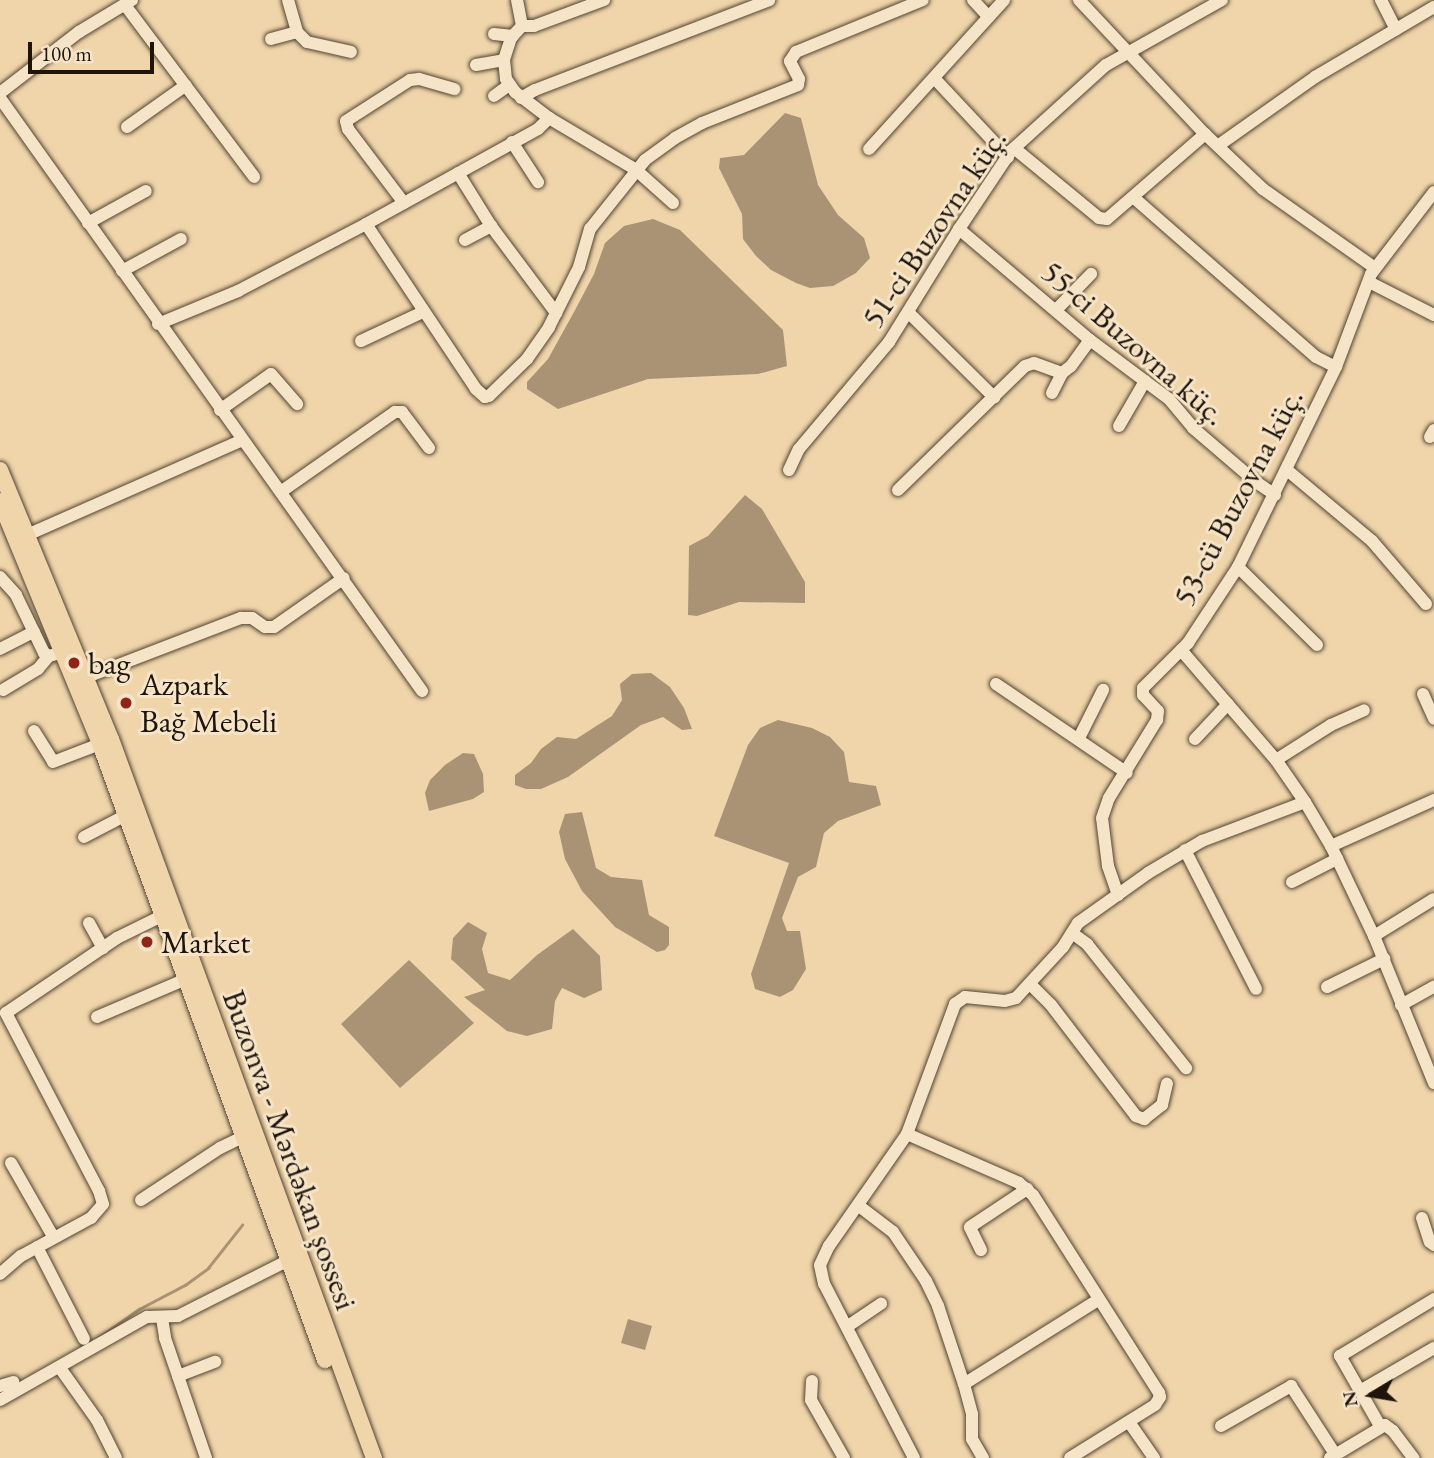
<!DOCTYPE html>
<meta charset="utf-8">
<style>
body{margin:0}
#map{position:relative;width:1434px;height:1458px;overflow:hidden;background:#f0d5aa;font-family:"EB Garamond",serif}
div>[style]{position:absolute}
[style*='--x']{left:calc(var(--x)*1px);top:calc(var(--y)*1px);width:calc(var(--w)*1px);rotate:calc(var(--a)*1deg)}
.water>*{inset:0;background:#a99374}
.stream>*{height:2.5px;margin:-1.25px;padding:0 1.25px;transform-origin:1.25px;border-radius:1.25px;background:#a99374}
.roads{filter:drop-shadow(0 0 2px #524432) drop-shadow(0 0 2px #524432)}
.minor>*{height:12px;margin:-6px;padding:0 6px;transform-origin:6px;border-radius:6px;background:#f5e4c8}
.major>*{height:16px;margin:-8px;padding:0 8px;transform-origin:8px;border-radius:8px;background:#f0d5aa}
.dots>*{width:19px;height:19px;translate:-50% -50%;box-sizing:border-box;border:4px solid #f5e4c8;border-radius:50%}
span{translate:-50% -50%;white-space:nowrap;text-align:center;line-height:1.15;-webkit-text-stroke:6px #f5e4c8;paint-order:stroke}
.street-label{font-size:32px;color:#1e140a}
.poi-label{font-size:32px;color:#1e140a}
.left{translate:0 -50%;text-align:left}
.north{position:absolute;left:1336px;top:1360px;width:70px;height:70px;-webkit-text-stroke:5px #f5e4c8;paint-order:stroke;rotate:259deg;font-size:19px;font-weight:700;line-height:28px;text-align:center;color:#1e140a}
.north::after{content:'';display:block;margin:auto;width:24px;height:32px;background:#1e140a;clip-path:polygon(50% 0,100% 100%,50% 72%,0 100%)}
.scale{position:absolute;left:28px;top:42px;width:126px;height:32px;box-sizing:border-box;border:4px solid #1e140a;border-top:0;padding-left:9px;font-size:21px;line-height:24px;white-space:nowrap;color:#1e140a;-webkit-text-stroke:5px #f5e4c8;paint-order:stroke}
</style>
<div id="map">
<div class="water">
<i style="clip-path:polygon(785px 113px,801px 118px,818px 185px,838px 215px,864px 238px,870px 258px,856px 273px,833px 286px,810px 288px,796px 283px,771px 270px,756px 256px,743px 239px,742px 214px,719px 168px,720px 158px,744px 155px)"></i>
<i style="clip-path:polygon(653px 219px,680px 230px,783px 330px,787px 366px,758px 374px,648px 379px,558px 409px,527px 389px,527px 382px,548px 359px,574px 312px,594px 274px,605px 243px,624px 226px)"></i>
<i style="clip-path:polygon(745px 495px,762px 509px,805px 582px,805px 603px,739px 602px,697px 616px,688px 615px,689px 546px,708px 536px)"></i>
<i style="clip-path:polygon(651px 673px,670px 687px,684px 708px,692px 729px,682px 730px,663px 717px,641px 725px,568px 777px,541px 789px,526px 789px,515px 785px,515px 775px,531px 763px,541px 749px,557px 737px,576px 739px,612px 716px,622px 700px,620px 684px,632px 674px)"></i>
<i style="clip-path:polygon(778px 720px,812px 728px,830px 737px,844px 752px,849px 782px,876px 786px,881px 805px,838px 821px,824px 833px,816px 867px,798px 877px,782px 918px,787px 931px,800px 931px,806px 969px,793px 990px,780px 997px,755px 989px,751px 974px,789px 863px,714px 836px,748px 745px,760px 728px)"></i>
<i style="clip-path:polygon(463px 753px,474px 754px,483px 774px,484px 792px,473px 799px,429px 811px,425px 793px,430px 780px,445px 765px)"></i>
<i style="clip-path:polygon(582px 812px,596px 868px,611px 877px,642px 880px,649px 915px,669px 927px,669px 945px,665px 950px,657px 952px,615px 927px,582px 891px,565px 859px,559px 832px,565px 814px)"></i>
<i style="clip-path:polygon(468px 922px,487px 933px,482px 949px,488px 973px,510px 980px,537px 955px,573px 929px,600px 956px,602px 990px,584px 998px,562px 988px,555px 1001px,552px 1029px,527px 1036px,507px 1031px,464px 997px,485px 990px,451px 959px,453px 938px)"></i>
<i style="clip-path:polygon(409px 960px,474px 1023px,400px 1088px,341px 1024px)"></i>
<i style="clip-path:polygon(628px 1319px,652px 1326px,645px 1350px,621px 1343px)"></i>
</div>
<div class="stream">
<i style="--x:95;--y:1340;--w:54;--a:-35.2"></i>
<i style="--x:139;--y:1309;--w:52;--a:-27.6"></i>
<i style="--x:185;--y:1285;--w:29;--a:-36"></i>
<i style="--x:208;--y:1268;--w:55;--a:-51.7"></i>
</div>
<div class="roads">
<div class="minor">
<i style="--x:288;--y:0;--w:33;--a:74"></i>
<i style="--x:297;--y:32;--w:14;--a:45"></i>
<i style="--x:307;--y:42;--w:45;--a:12.8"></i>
<i style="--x:517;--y:0;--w:26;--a:79"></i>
<i style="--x:522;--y:26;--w:16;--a:133"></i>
<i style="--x:511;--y:38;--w:23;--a:108"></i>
<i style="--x:504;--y:60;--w:19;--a:84"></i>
<i style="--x:506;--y:79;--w:16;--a:55"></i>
<i style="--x:515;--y:92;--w:43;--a:37.4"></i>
<i style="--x:549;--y:118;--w:100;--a:30.7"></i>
<i style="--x:635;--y:169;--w:51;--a:41.8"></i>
<i style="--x:973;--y:0;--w:23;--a:47"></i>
<i style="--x:1079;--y:0;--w:184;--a:46.8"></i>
<i style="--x:1205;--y:134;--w:80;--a:43.5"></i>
<i style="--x:1263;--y:189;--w:137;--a:35.2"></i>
<i style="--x:1381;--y:0;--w:33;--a:63"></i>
<i style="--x:125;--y:5;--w:215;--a:53.1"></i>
<i style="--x:522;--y:26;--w:12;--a:0"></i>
<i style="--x:534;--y:26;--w:75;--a:-20.4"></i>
<i style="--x:494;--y:34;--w:19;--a:6"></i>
<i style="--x:271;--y:39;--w:27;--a:-15"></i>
<i style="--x:476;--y:65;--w:28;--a:-10"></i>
<i style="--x:935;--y:79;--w:107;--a:46.9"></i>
<i style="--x:0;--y:93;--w:100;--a:-37.7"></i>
<i style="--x:79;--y:32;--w:62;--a:-31.1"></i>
<i style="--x:494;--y:96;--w:19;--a:-36"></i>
<i style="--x:0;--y:98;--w:728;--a:54.56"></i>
<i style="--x:521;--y:98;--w:16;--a:-30"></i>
<i style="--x:535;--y:90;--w:251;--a:-21"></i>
<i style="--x:127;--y:127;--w:72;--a:-35.4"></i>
<i style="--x:512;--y:142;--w:48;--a:57"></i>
<i style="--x:1219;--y:145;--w:118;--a:-35.3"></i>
<i style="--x:1315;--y:77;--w:138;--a:-30.5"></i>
<i style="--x:1014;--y:148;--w:110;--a:39.5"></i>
<i style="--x:1099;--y:218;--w:8;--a:7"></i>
<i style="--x:1107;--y:219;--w:130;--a:-40.9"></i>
<i style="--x:869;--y:149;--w:201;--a:-47.8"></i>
<i style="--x:458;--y:173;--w:62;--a:58.1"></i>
<i style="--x:491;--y:226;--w:109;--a:53.2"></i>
<i style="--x:1133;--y:197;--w:243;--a:41.2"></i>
<i style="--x:1316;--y:357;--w:22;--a:27"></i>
<i style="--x:404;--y:203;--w:93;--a:-127.1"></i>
<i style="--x:348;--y:129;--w:8;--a:-104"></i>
<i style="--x:346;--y:121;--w:76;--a:-32.6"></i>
<i style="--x:410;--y:80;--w:9;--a:-6"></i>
<i style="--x:419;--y:79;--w:37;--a:16"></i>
<i style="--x:88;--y:223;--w:66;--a:-28.9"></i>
<i style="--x:366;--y:224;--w:198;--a:56.3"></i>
<i style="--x:476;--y:389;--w:12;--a:42"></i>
<i style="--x:485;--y:397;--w:4;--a:-14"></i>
<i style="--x:489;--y:396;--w:53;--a:-44.2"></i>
<i style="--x:527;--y:359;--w:39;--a:-55"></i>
<i style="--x:549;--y:327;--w:67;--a:-63.4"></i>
<i style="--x:579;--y:267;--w:40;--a:-74"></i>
<i style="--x:590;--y:229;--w:88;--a:-51.4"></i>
<i style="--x:645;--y:160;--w:37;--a:-36"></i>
<i style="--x:675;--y:138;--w:31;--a:-29"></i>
<i style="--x:702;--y:123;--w:103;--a:-21.6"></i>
<i style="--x:798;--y:85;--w:6;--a:-81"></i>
<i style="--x:799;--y:79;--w:20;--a:-117"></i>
<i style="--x:790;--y:61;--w:11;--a:-56"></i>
<i style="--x:796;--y:52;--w:137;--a:-22.3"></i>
<i style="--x:959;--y:229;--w:172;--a:40.3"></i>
<i style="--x:1090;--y:340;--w:99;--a:36.8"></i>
<i style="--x:1169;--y:399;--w:38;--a:50"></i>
<i style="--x:1193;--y:428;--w:83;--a:40.6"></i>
<i style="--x:1256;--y:482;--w:23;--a:34"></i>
<i style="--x:465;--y:240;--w:30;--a:-28"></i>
<i style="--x:122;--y:271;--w:67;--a:-28.5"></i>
<i style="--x:1369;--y:282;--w:73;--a:26.9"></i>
<i style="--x:1057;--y:309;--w:49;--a:-45.8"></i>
<i style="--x:909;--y:313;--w:120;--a:44.7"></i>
<i style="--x:158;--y:324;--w:87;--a:-22.4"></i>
<i style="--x:238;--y:291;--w:144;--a:-27.6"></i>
<i style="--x:366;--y:224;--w:196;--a:-28.9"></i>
<i style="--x:538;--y:129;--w:16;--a:-45"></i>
<i style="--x:361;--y:341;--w:68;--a:-25.1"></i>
<i style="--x:1052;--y:393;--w:22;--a:-63"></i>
<i style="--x:220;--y:410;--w:62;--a:-35.2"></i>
<i style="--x:271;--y:374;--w:40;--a:49"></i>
<i style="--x:1119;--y:426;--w:52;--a:-60"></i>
<i style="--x:1430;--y:437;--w:8;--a:-60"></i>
<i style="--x:789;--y:470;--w:23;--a:-65"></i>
<i style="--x:799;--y:449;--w:140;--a:-49.9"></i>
<i style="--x:889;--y:342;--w:133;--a:-58.2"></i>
<i style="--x:959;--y:229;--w:94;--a:-56.3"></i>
<i style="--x:1011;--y:151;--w:128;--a:-42.2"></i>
<i style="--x:1106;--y:65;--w:133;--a:-29.3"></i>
<i style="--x:1287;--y:470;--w:111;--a:39.9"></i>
<i style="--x:1372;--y:541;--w:83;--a:49.4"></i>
<i style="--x:898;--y:490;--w:177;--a:-44.3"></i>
<i style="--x:1025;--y:366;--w:9;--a:-18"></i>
<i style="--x:1034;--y:363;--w:30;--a:20"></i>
<i style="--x:1062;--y:373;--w:11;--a:-38"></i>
<i style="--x:1071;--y:366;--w:32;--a:-54"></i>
<i style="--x:282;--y:491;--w:138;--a:-35"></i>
<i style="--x:395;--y:412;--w:7;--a:0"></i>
<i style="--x:402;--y:412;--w:45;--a:53.1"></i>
<i style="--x:27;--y:535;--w:235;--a:-23.8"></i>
<i style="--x:1238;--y:567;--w:111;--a:44.6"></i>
<i style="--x:0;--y:577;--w:24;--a:48"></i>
<i style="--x:16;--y:595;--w:64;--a:64.2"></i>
<i style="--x:44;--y:653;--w:6;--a:31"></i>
<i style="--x:49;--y:656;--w:15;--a:-16"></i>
<i style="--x:0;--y:649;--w:38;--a:-27"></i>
<i style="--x:1181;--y:650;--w:145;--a:49.2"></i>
<i style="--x:1276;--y:760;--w:51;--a:55.4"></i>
<i style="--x:1305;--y:802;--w:51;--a:59.4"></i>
<i style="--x:1331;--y:846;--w:100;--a:64.5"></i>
<i style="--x:1374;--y:936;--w:159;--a:67.8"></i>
<i style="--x:87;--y:677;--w:165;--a:-21"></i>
<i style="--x:241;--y:618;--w:11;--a:0"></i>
<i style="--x:252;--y:618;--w:16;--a:35"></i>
<i style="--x:265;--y:627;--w:9;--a:0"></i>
<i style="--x:274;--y:627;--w:85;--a:-35"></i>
<i style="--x:996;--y:684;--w:158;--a:34.2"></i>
<i style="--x:3;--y:690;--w:41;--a:-31"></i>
<i style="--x:38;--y:669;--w:17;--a:-50"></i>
<i style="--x:1423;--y:694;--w:27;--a:66"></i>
<i style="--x:34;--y:731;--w:36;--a:58"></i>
<i style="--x:53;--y:762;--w:50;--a:-21"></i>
<i style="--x:1079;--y:738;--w:54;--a:-63.4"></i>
<i style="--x:1195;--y:739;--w:48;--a:-46.7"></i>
<i style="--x:1276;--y:760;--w:65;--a:-32.5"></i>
<i style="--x:1331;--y:725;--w:36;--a:-24"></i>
<i style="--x:84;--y:837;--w:47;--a:-27.6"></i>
<i style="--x:1331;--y:846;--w:113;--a:-24.1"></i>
<i style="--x:1185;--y:850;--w:156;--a:62.9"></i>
<i style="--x:1292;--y:882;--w:51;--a:-27.1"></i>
<i style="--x:1118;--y:895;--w:31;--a:-109"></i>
<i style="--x:1108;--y:866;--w:48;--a:-97.1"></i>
<i style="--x:1102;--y:818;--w:21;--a:-71"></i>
<i style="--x:1109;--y:798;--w:92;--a:-58.4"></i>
<i style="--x:1157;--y:720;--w:9;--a:-84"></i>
<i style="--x:1158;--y:711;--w:22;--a:-133"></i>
<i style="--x:1143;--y:695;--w:7;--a:-90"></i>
<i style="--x:1143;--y:688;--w:64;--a:-45"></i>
<i style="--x:1188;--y:643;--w:91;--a:-56.7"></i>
<i style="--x:1238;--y:567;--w:223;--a:-63.9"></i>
<i style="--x:1336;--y:367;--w:99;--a:-69.4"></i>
<i style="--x:1371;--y:274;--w:103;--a:-52.5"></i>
<i style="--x:89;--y:923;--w:29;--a:61"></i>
<i style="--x:1072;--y:933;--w:19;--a:36"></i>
<i style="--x:1087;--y:944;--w:159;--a:51.4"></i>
<i style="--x:1374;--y:936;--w:70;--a:-31.7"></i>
<i style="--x:1031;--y:985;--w:28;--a:45"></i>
<i style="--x:1051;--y:1005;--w:140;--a:52.6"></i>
<i style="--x:1136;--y:1116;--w:9;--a:21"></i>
<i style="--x:1144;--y:1119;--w:23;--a:-38"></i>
<i style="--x:1162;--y:1105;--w:22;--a:-77"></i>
<i style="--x:1327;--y:987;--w:64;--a:-26.2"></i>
<i style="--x:1401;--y:1005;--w:38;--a:-29"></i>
<i style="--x:97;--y:1017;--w:97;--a:-23.1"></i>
<i style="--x:907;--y:1134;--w:122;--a:23.6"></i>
<i style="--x:1019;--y:1183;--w:18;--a:41"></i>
<i style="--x:1033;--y:1195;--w:235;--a:57.5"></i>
<i style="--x:1159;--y:1393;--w:4;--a:76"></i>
<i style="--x:1160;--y:1397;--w:9;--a:122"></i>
<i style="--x:1155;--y:1405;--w:100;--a:148.1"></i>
<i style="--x:11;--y:1163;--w:86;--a:60.2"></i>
<i style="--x:141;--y:1200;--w:95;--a:-33.4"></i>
<i style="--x:220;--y:1148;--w:25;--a:-26"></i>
<i style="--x:859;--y:1206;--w:43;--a:37.4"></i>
<i style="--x:893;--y:1232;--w:59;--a:56"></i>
<i style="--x:926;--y:1281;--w:28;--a:64"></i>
<i style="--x:938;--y:1306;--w:82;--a:71.6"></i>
<i style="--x:964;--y:1384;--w:31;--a:75"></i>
<i style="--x:972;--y:1414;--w:25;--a:90"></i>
<i style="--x:972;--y:1439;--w:22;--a:60"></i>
<i style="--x:1422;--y:1218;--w:25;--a:72"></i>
<i style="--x:1430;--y:1242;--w:5;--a:37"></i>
<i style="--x:37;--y:1247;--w:103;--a:62.9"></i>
<i style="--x:981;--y:1250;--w:25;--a:-116"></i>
<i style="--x:970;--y:1227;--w:69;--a:-33.7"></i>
<i style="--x:0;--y:1274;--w:28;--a:-41"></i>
<i style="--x:21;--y:1256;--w:80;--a:-28.5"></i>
<i style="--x:91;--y:1218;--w:18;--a:-49"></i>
<i style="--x:103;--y:1204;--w:14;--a:-107"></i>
<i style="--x:99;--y:1191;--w:201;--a:-117.6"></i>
<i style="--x:6;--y:1013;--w:134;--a:-34"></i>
<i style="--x:117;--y:938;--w:52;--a:-26.1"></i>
<i style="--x:162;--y:1318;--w:20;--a:81"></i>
<i style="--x:165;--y:1338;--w:127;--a:71.1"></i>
<i style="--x:848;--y:1326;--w:40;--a:-34"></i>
<i style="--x:60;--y:1368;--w:64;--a:54.6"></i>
<i style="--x:97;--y:1420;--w:42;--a:63.4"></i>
<i style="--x:178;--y:1376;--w:40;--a:-21"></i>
<i style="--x:812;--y:1381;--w:19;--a:93"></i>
<i style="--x:811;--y:1400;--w:67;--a:60.4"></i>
<i style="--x:964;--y:1384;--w:158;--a:-32.1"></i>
<i style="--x:0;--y:1386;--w:14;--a:-17"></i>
<i style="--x:1360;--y:1391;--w:86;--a:-30.2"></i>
<i style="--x:0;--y:1400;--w:169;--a:-29.5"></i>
<i style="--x:147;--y:1317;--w:31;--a:-2"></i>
<i style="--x:178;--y:1316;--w:122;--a:-26.8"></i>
<i style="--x:1129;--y:1422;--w:44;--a:55.2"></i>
<i style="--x:1221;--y:1426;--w:81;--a:-29.7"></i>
<i style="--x:1291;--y:1386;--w:81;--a:57.1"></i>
<i style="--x:1380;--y:1426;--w:81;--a:-119.7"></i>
<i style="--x:1340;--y:1356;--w:110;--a:-31.2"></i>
<i style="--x:914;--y:1458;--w:196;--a:-117.3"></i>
<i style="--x:824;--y:1284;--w:19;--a:-102"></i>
<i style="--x:820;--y:1265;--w:21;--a:-65"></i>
<i style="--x:829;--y:1246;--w:136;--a:-55.1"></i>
<i style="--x:907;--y:1134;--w:139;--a:-69.7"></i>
<i style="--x:955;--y:1004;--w:12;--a:-35"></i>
<i style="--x:965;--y:997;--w:40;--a:5.7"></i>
<i style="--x:1005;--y:1001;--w:11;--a:-15"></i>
<i style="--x:1016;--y:998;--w:69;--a:-47.3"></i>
<i style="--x:1063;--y:947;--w:28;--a:-58"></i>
<i style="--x:1078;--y:923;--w:86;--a:-35.5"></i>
<i style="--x:1148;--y:873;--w:63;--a:-30.7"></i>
<i style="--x:1202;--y:841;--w:110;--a:-20.7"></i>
<i style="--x:1330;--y:1458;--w:64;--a:-31"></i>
<i style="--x:1385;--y:1425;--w:10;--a:37"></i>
<i style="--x:1393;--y:1431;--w:34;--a:53"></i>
</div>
<div class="major">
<i style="--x:0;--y:470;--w:291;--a:67.6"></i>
<i style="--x:111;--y:739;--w:766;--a:69.91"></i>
<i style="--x:0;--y:501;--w:263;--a:67.6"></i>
<i style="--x:100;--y:744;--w:656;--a:69.93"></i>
</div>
</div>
<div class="dots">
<i style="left:74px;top:663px;background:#8f2418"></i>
<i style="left:126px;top:703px;background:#8f2418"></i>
<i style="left:147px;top:942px;background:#8f2418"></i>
</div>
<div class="street-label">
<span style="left:934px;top:228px;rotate:-56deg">51-ci Buzovna küç.</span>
<span style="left:1134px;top:343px;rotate:41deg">55-ci Buzovna küç.</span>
<span style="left:1238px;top:497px;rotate:-62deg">53-cü Buzovna küç.</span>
<span style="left:290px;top:1150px;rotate:70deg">Buzonva - Mərdəkan şossesi</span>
</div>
<div class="poi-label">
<span class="left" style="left:88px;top:663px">bag</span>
<span class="left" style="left:140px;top:703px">Azpark<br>Bağ Mebeli</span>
<span class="left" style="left:161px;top:942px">Market</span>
</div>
<div class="north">N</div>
<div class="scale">100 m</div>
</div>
